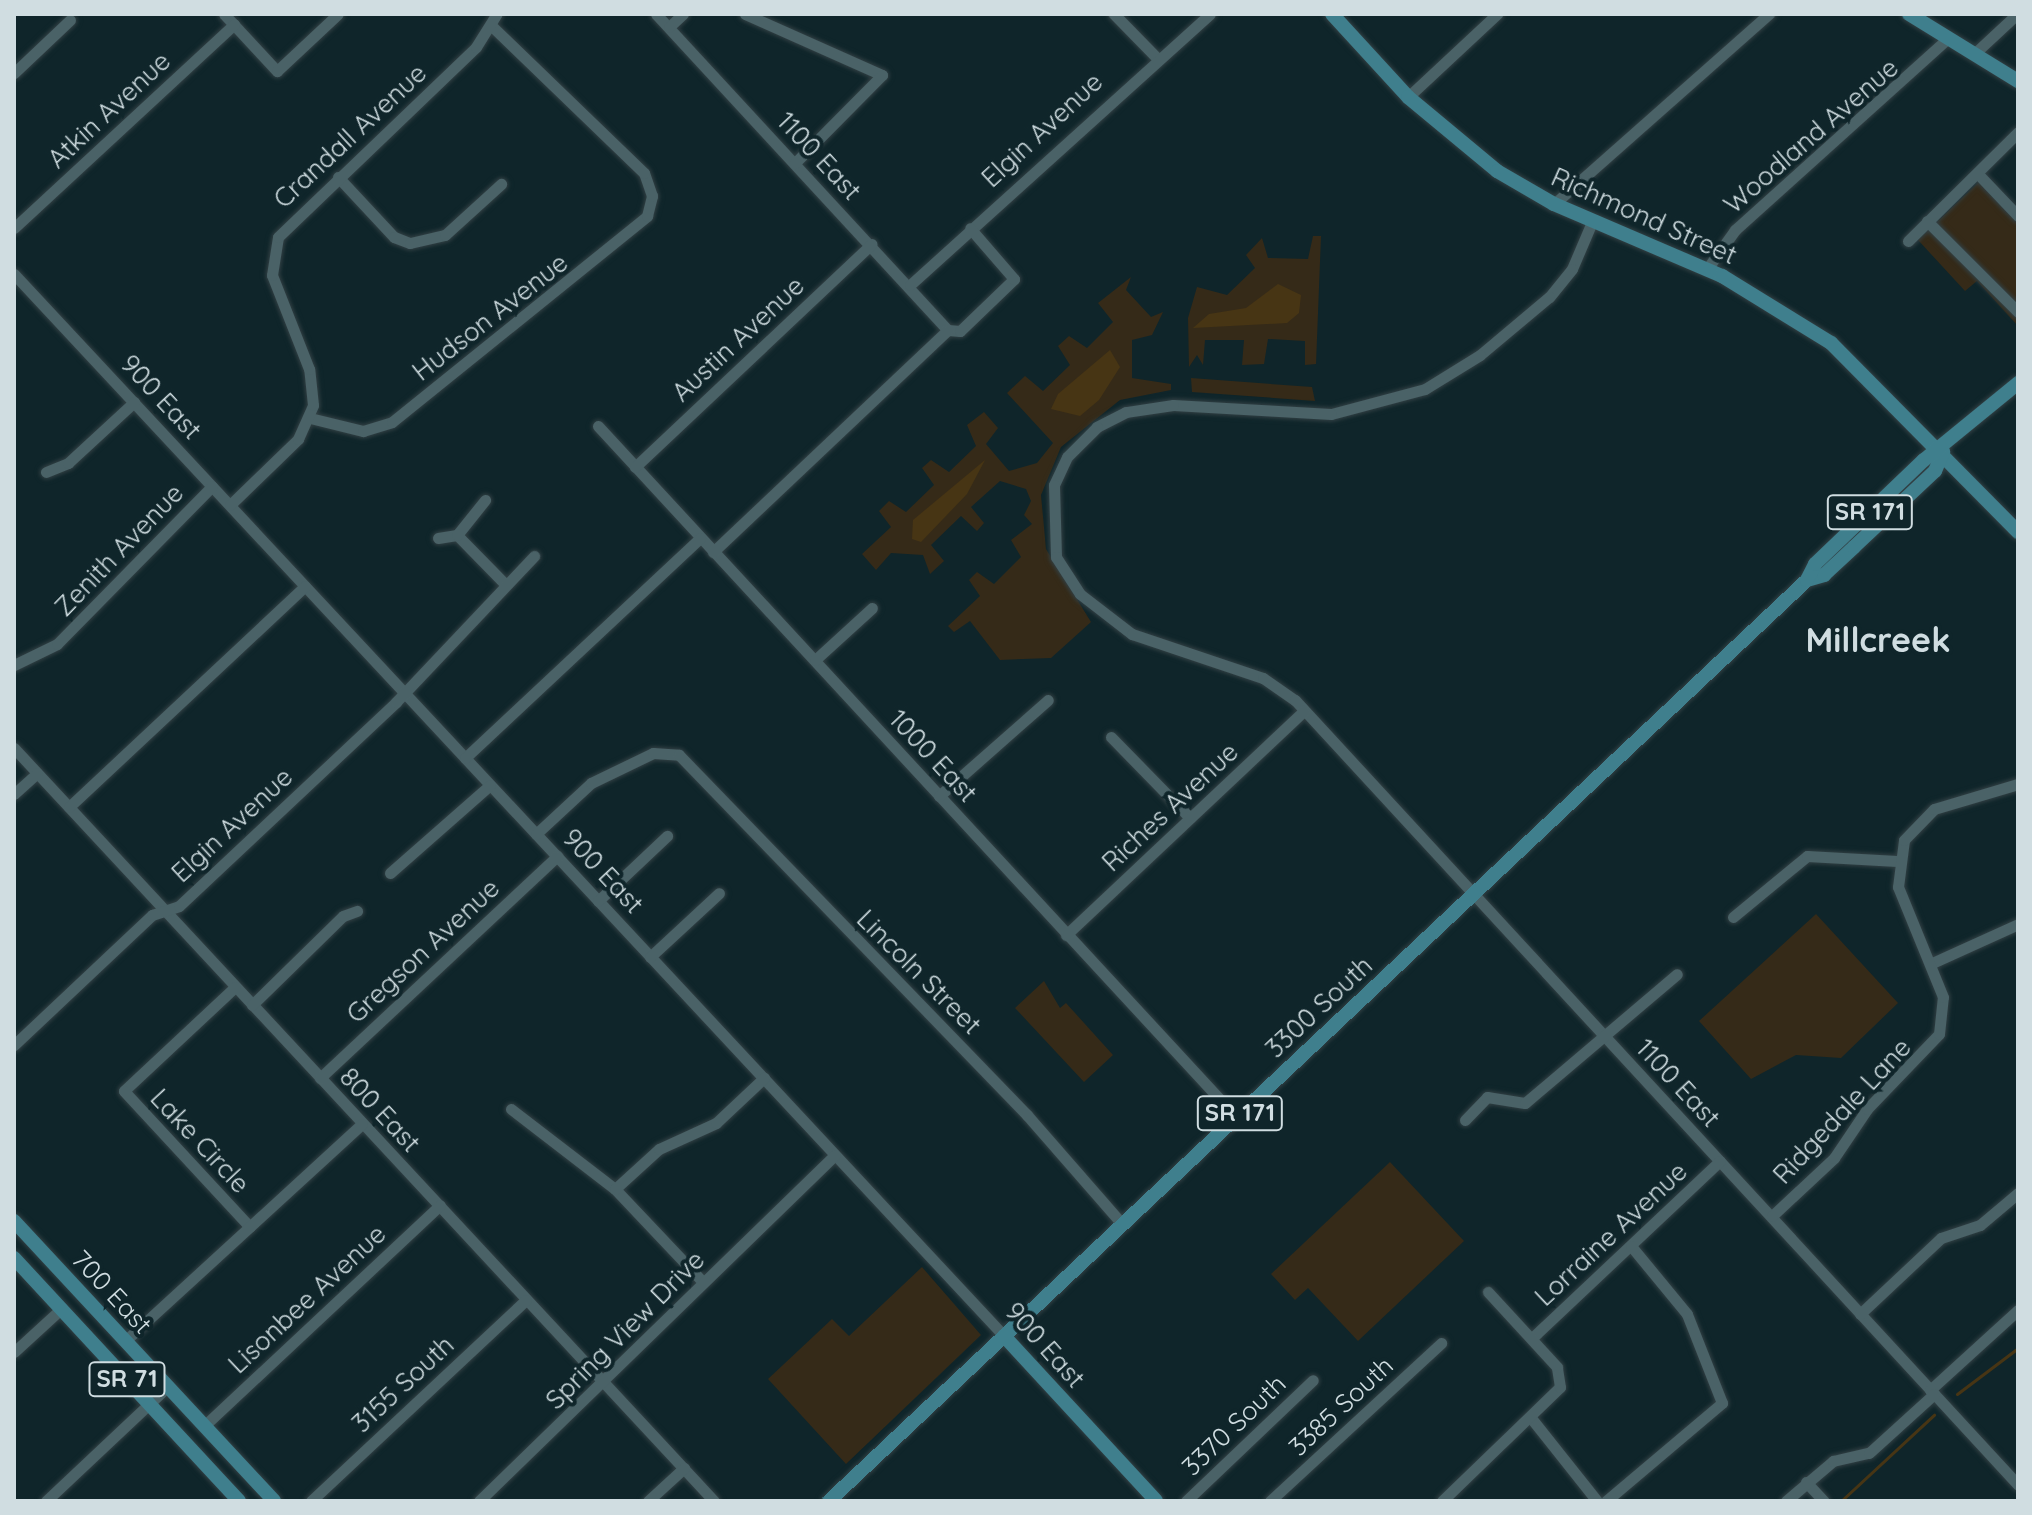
<!DOCTYPE html>
<style>
body{margin:0}
#map{position:relative;width:2032px;height:1515px;overflow:hidden;background:#0f252a;font-family:Quicksand,sans-serif}
div>[style]{position:absolute}
[style*='--x']{left:calc(var(--x)*1px);top:calc(var(--y)*1px);width:calc(var(--w)*1px);rotate:calc(var(--a)*1deg)}
.green>*{inset:0;background:#352a18}
.water>*{inset:0;background:#473514}
.stream>*{height:3px;margin:-1.5px;padding:0 1.5px;transform-origin:1.5px;border-radius:1.5px;background:#473514}
.roads{filter:drop-shadow(0 0 2px #324044) drop-shadow(0 0 2px #324044)}
.minor>*{height:11px;margin:-5.5px;padding:0 5.5px;transform-origin:5.5px;border-radius:5.5px;background:#4a6267}
.major>*{height:14px;margin:-7px;padding:0 7px;transform-origin:7px;border-radius:7px;background:#3f7f8d}
span{translate:-50% -50%;white-space:nowrap;text-align:center;line-height:1.15;-webkit-text-stroke:8px #0f252a;paint-order:stroke}
.shield-label span{padding:2px 6px;background:#0f252a;border:2px solid;border-radius:6px;-webkit-text-stroke-width:0}
.shield-label{font-size:24px;color:#d0dde1;font-weight:700}
.street-label{font-size:26px;color:#d0dde1}
.district-label{font-size:34px;color:#d0dde1;font-weight:700}
.frame{position:absolute;inset:0;border:16px solid #d0dde1;pointer-events:none}
</style>
<div id="map">
<div class="green">
<i style="clip-path:polygon(1980px 181px,2018px 223px,2018px 326px,1977px 281px,1965px 291px,1918px 240px)"></i>
<i style="clip-path:polygon(1313px 236px,1321px 236px,1316px 364px,1305px 365px,1305px 341px,1268px 339px,1264px 364px,1242px 365px,1244px 340px,1205px 340px,1203px 365px,1197px 355px,1189px 367px,1188px 318px,1197px 287px,1227px 295px,1255px 268px,1246px 255px,1262px 238px,1268px 258px,1308px 259px)"></i>
<i style="clip-path:polygon(1131px 277px,1126px 290px,1151px 317px,1163px 312px,1152px 335px,1132px 340px,1132px 378px,1171px 384px,1171px 390px,1120px 400px,1061px 447px,1041px 495px,1046px 549px,1091px 622px,1051px 658px,1000px 660px,970px 621px,954px 632px,948px 626px,980px 596px,969px 580px,977px 572px,994px 584px,1021px 557px,1011px 540px,1032px 524px,1024px 515px,1031px 501px,1026px 489px,1000px 481px,971px 507px,984px 523px,977px 531px,961px 516px,931px 545px,944px 561px,930px 574px,923px 555px,891px 553px,876px 570px,862px 554px,891px 527px,879px 511px,889px 501px,906px 512px,934px 485px,922px 468px,931px 460px,949px 472px,976px 446px,967px 425px,984px 412px,998px 428px,986px 444px,1009px 471px,1037px 463px,1053px 443px,1007px 393px,1025px 376px,1043px 391px,1070px 365px,1058px 346px,1069px 336px,1087px 348px,1113px 322px,1098px 303px)"></i>
<i style="clip-path:polygon(1191px 378px,1312px 387px,1315px 401px,1192px 392px)"></i>
<i style="clip-path:polygon(1816px 914px,1898px 1003px,1841px 1058px,1796px 1055px,1751px 1079px,1699px 1021px)"></i>
<i style="clip-path:polygon(1044px 981px,1060px 1008px,1066px 1003px,1113px 1055px,1084px 1082px,1015px 1008px)"></i>
<i style="clip-path:polygon(1390px 1162px,1464px 1241px,1358px 1341px,1308px 1288px,1295px 1300px,1271px 1274px)"></i>
<i style="clip-path:polygon(922px 1267px,981px 1335px,846px 1464px,768px 1379px,832px 1319px,849px 1336px)"></i>
</div>
<div class="water">
<i style="clip-path:polygon(1278px 284px,1301px 295px,1299px 313px,1287px 323px,1193px 328px,1209px 314px,1246px 308px)"></i>
<i style="clip-path:polygon(1110px 350px,1120px 367px,1099px 400px,1080px 416px,1051px 409px,1058px 394px)"></i>
<i style="clip-path:polygon(985px 460px,967px 494px,921px 542px,912px 539px,913px 520px)"></i>
</div>
<div class="stream">
<i style="--x:1957;--y:1394;--w:76;--a:-37"></i>
<i style="--x:1841;--y:1501;--w:127;--a:-42.8"></i>
</div>
<div class="roads">
<div class="minor">
<i style="--x:224;--y:14;--w:78;--a:47.1"></i>
<i style="--x:277;--y:71;--w:83;--a:-43.1"></i>
<i style="--x:656;--y:14;--w:430;--a:47.3"></i>
<i style="--x:745;--y:14;--w:150;--a:24"></i>
<i style="--x:882;--y:75;--w:124;--a:134.7"></i>
<i style="--x:1114;--y:14;--w:60;--a:45.7"></i>
<i style="--x:669;--y:27;--w:19;--a:-43"></i>
<i style="--x:1974;--y:54;--w:59;--a:-42.9"></i>
<i style="--x:14;--y:73;--w:77;--a:-43.4"></i>
<i style="--x:1408;--y:97;--w:122;--a:-43"></i>
<i style="--x:1978;--y:174;--w:58;--a:46.4"></i>
<i style="--x:338;--y:177;--w:82;--a:47"></i>
<i style="--x:394;--y:237;--w:17;--a:21"></i>
<i style="--x:410;--y:243;--w:36;--a:-13"></i>
<i style="--x:445;--y:235;--w:76;--a:-42.3"></i>
<i style="--x:1554;--y:204;--w:287;--a:-41.5"></i>
<i style="--x:1927;--y:221;--w:129;--a:45"></i>
<i style="--x:1592;--y:222;--w:51;--a:113.1"></i>
<i style="--x:1572;--y:269;--w:36;--a:129"></i>
<i style="--x:1549;--y:297;--w:90;--a:140"></i>
<i style="--x:1480;--y:355;--w:65;--a:148.3"></i>
<i style="--x:1425;--y:389;--w:97;--a:165.1"></i>
<i style="--x:1331;--y:414;--w:158;--a:-176.7"></i>
<i style="--x:1173;--y:405;--w:48;--a:171.5"></i>
<i style="--x:1126;--y:412;--w:33;--a:153"></i>
<i style="--x:1097;--y:427;--w:42;--a:135"></i>
<i style="--x:1067;--y:457;--w:31;--a:115"></i>
<i style="--x:1054;--y:485;--w:72;--a:88.4"></i>
<i style="--x:1056;--y:557;--w:44;--a:57"></i>
<i style="--x:1080;--y:594;--w:66;--a:37.6"></i>
<i style="--x:1132;--y:634;--w:138;--a:18.6"></i>
<i style="--x:1263;--y:678;--w:39;--a:35"></i>
<i style="--x:1295;--y:700;--w:1067;--a:47.35"></i>
<i style="--x:14;--y:228;--w:300;--a:-42.8"></i>
<i style="--x:1908;--y:241;--w:155;--a:-44.7"></i>
<i style="--x:1707;--y:269;--w:48;--a:-54.3"></i>
<i style="--x:1735;--y:230;--w:287;--a:-42"></i>
<i style="--x:14;--y:274;--w:1452;--a:47.01"></i>
<i style="--x:910;--y:285;--w:404;--a:-42.1"></i>
<i style="--x:948;--y:330;--w:12;--a:5"></i>
<i style="--x:960;--y:331;--w:75;--a:-43.9"></i>
<i style="--x:1014;--y:279;--w:67;--a:-130.8"></i>
<i style="--x:310;--y:418;--w:55;--a:13.8"></i>
<i style="--x:363;--y:431;--w:30;--a:-17"></i>
<i style="--x:392;--y:422;--w:328;--a:-38.9"></i>
<i style="--x:647;--y:216;--w:21;--a:-76"></i>
<i style="--x:652;--y:196;--w:24;--a:-109"></i>
<i style="--x:644;--y:173;--w:211;--a:-136"></i>
<i style="--x:598;--y:426;--w:940;--a:47.28"></i>
<i style="--x:635;--y:467;--w:325;--a:-43.3"></i>
<i style="--x:46;--y:472;--w:24;--a:-22"></i>
<i style="--x:68;--y:463;--w:90;--a:-42.7"></i>
<i style="--x:230;--y:505;--w:95;--a:-44.1"></i>
<i style="--x:298;--y:439;--w:37;--a:-66"></i>
<i style="--x:313;--y:405;--w:36;--a:-96"></i>
<i style="--x:309;--y:369;--w:101;--a:-111.5"></i>
<i style="--x:272;--y:275;--w:38;--a:-81"></i>
<i style="--x:278;--y:237;--w:274;--a:-43.8"></i>
<i style="--x:476;--y:47;--w:39;--a:-58"></i>
<i style="--x:457;--y:535;--w:67;--a:45.6"></i>
<i style="--x:438;--y:538;--w:19;--a:-9"></i>
<i style="--x:457;--y:535;--w:45;--a:-51.3"></i>
<i style="--x:713;--y:552;--w:323;--a:-43.4"></i>
<i style="--x:815;--y:660;--w:77;--a:-42.4"></i>
<i style="--x:14;--y:665;--w:48;--a:-26"></i>
<i style="--x:57;--y:644;--w:221;--a:-45.5"></i>
<i style="--x:1111;--y:737;--w:113;--a:45.7"></i>
<i style="--x:14;--y:748;--w:1028;--a:47.09"></i>
<i style="--x:465;--y:758;--w:322;--a:-43.1"></i>
<i style="--x:14;--y:794;--w:31;--a:-42"></i>
<i style="--x:939;--y:796;--w:145;--a:-41.4"></i>
<i style="--x:69;--y:807;--w:323;--a:-43.1"></i>
<i style="--x:536;--y:834;--w:75;--a:-42.8"></i>
<i style="--x:591;--y:783;--w:69;--a:-25.8"></i>
<i style="--x:653;--y:753;--w:26;--a:4"></i>
<i style="--x:679;--y:755;--w:501;--a:45.97"></i>
<i style="--x:1027;--y:1115;--w:145;--a:48.9"></i>
<i style="--x:390;--y:873;--w:133;--a:-41.3"></i>
<i style="--x:598;--y:901;--w:95;--a:-43.3"></i>
<i style="--x:1733;--y:917;--w:96;--a:-39.5"></i>
<i style="--x:1807;--y:856;--w:90;--a:3.2"></i>
<i style="--x:1066;--y:935;--w:327;--a:-43.3"></i>
<i style="--x:650;--y:957;--w:94;--a:-42.8"></i>
<i style="--x:1930;--y:964;--w:97;--a:-24.4"></i>
<i style="--x:235;--y:987;--w:152;--a:136.9"></i>
<i style="--x:124;--y:1091;--w:185;--a:47.2"></i>
<i style="--x:252;--y:1005;--w:127;--a:-44.4"></i>
<i style="--x:343;--y:916;--w:15;--a:-20"></i>
<i style="--x:14;--y:1045;--w:190;--a:-43.3"></i>
<i style="--x:152;--y:915;--w:28;--a:-18"></i>
<i style="--x:179;--y:906;--w:298;--a:-43.2"></i>
<i style="--x:396;--y:702;--w:201;--a:-46.6"></i>
<i style="--x:320;--y:1078;--w:325;--a:-43.1"></i>
<i style="--x:511;--y:1109;--w:131;--a:37.6"></i>
<i style="--x:615;--y:1189;--w:128;--a:46.6"></i>
<i style="--x:1465;--y:1120;--w:32;--a:-46"></i>
<i style="--x:1487;--y:1097;--w:38;--a:9"></i>
<i style="--x:1525;--y:1103;--w:199;--a:-40.3"></i>
<i style="--x:615;--y:1189;--w:59;--a:-42.3"></i>
<i style="--x:659;--y:1149;--w:63;--a:-24.5"></i>
<i style="--x:716;--y:1123;--w:66;--a:-43.2"></i>
<i style="--x:1772;--y:1216;--w:85;--a:-43.1"></i>
<i style="--x:1834;--y:1158;--w:59;--a:-56"></i>
<i style="--x:1867;--y:1109;--w:104;--a:-46.2"></i>
<i style="--x:1939;--y:1034;--w:37;--a:-84"></i>
<i style="--x:1943;--y:997;--w:119;--a:-112.2"></i>
<i style="--x:1898;--y:887;--w:47;--a:-82.7"></i>
<i style="--x:1904;--y:840;--w:43;--a:-45.9"></i>
<i style="--x:1934;--y:809;--w:88;--a:-16.6"></i>
<i style="--x:1860;--y:1314;--w:111;--a:-43.2"></i>
<i style="--x:1941;--y:1238;--w:41;--a:-18.4"></i>
<i style="--x:1980;--y:1225;--w:50;--a:-40.1"></i>
<i style="--x:1532;--y:1338;--w:258;--a:-43.3"></i>
<i style="--x:125;--y:1341;--w:321;--a:-42.5"></i>
<i style="--x:14;--y:1352;--w:64;--a:-42.5"></i>
<i style="--x:1930;--y:1390;--w:119;--a:-42.3"></i>
<i style="--x:1531;--y:1418;--w:106;--a:51.5"></i>
<i style="--x:204;--y:1426;--w:323;--a:-43.1"></i>
<i style="--x:1806;--y:1482;--w:26;--a:47"></i>
<i style="--x:46;--y:1501;--w:166;--a:-43.3"></i>
<i style="--x:311;--y:1501;--w:294;--a:-43.1"></i>
<i style="--x:479;--y:1501;--w:496;--a:-44.2"></i>
<i style="--x:648;--y:1501;--w:49;--a:-42.5"></i>
<i style="--x:1186;--y:1501;--w:175;--a:-43.6"></i>
<i style="--x:1270;--y:1501;--w:233;--a:-42.7"></i>
<i style="--x:1442;--y:1501;--w:164;--a:-44"></i>
<i style="--x:1560;--y:1387;--w:20;--a:-99"></i>
<i style="--x:1557;--y:1367;--w:102;--a:-132.6"></i>
<i style="--x:1606;--y:1501;--w:152;--a:-40.2"></i>
<i style="--x:1722;--y:1403;--w:96;--a:-111.5"></i>
<i style="--x:1687;--y:1314;--w:88;--a:-129.5"></i>
<i style="--x:1786;--y:1501;--w:62;--a:-40.4"></i>
<i style="--x:1833;--y:1461;--w:37;--a:-13"></i>
<i style="--x:1869;--y:1453;--w:88;--a:-42.2"></i>
</div>
<div class="major">
<i style="--x:1332;--y:14;--w:113;--a:47.5"></i>
<i style="--x:1408;--y:97;--w:116;--a:39.7"></i>
<i style="--x:1497;--y:171;--w:66;--a:30.1"></i>
<i style="--x:1554;--y:204;--w:183;--a:23.2"></i>
<i style="--x:1722;--y:276;--w:128;--a:31.6"></i>
<i style="--x:1831;--y:343;--w:266;--a:45.3"></i>
<i style="--x:1909;--y:14;--w:128;--a:31.6"></i>
<i style="--x:1807;--y:580;--w:18;--a:-16"></i>
<i style="--x:1824;--y:575;--w:41;--a:-43"></i>
<i style="--x:1854;--y:547;--w:111;--a:-43.2"></i>
<i style="--x:1935;--y:471;--w:21;--a:-67"></i>
<i style="--x:14;--y:1221;--w:382;--a:47.1"></i>
<i style="--x:14;--y:1258;--w:331;--a:47.2"></i>
<i style="--x:1004;--y:1336;--w:224;--a:47.3"></i>
<i style="--x:829;--y:1501;--w:1343;--a:-43.28"></i>
<i style="--x:1807;--y:580;--w:18;--a:-63"></i>
<i style="--x:1815;--y:564;--w:151;--a:-43.7"></i>
<i style="--x:1924;--y:460;--w:122;--a:-39.3"></i>
</div>
</div>
<div class="shield-label">
<span style="left:1870px;top:512px">SR 171</span>
<span style="left:1240px;top:1113px">SR 171</span>
<span style="left:127px;top:1379px">SR 71</span>
</div>
<div class="street-label">
<span style="left:109px;top:110px;rotate:-43deg">Atkin Avenue</span>
<span style="left:1042px;top:130px;rotate:-43deg">Elgin Avenue</span>
<span style="left:350px;top:136px;rotate:-43deg">Crandall Avenue</span>
<span style="left:1811px;top:136px;rotate:-41deg">Woodland Avenue</span>
<span style="left:819px;top:156px;rotate:47deg">1100 East</span>
<span style="left:1644px;top:216px;rotate:24deg">Richmond Street</span>
<span style="left:490px;top:317px;rotate:-38deg">Hudson Avenue</span>
<span style="left:738px;top:339px;rotate:-43deg">Austin Avenue</span>
<span style="left:161px;top:397px;rotate:47deg">900 East</span>
<span style="left:119px;top:550px;rotate:-46deg">Zenith Avenue</span>
<span style="left:933px;top:756px;rotate:47deg">1000 East</span>
<span style="left:1170px;top:807px;rotate:-43deg">Riches Avenue</span>
<span style="left:232px;top:825px;rotate:-43deg">Elgin Avenue</span>
<span style="left:603px;top:871px;rotate:47deg">900 East</span>
<span style="left:423px;top:951px;rotate:-43deg">Gregson Avenue</span>
<span style="left:919px;top:972px;rotate:45deg">Lincoln Street</span>
<span style="left:1319px;top:1007px;rotate:-43deg">3300 South</span>
<span style="left:1678px;top:1083px;rotate:47deg">1100 East</span>
<span style="left:380px;top:1110px;rotate:47deg">800 East</span>
<span style="left:1842px;top:1111px;rotate:-47deg">Ridgedale Lane</span>
<span style="left:200px;top:1141px;rotate:47deg">Lake Circle</span>
<span style="left:1611px;top:1234px;rotate:-43deg">Lorraine Avenue</span>
<span style="left:112px;top:1292px;rotate:47deg">700 East</span>
<span style="left:307px;top:1299px;rotate:-43deg">Lisonbee Avenue</span>
<span style="left:625px;top:1330px;rotate:-45deg">Spring View Drive</span>
<span style="left:1045px;top:1345px;rotate:48deg">900 East</span>
<span style="left:403px;top:1384px;rotate:-43deg">3155 South</span>
<span style="left:1341px;top:1406px;rotate:-43deg">3385 South</span>
<span style="left:1234px;top:1425px;rotate:-44deg">3370 South</span>
</div>
<div class="district-label">
<span style="left:1878px;top:640px">Millcreek</span>
</div>
<div class="frame"></div>
</div>
